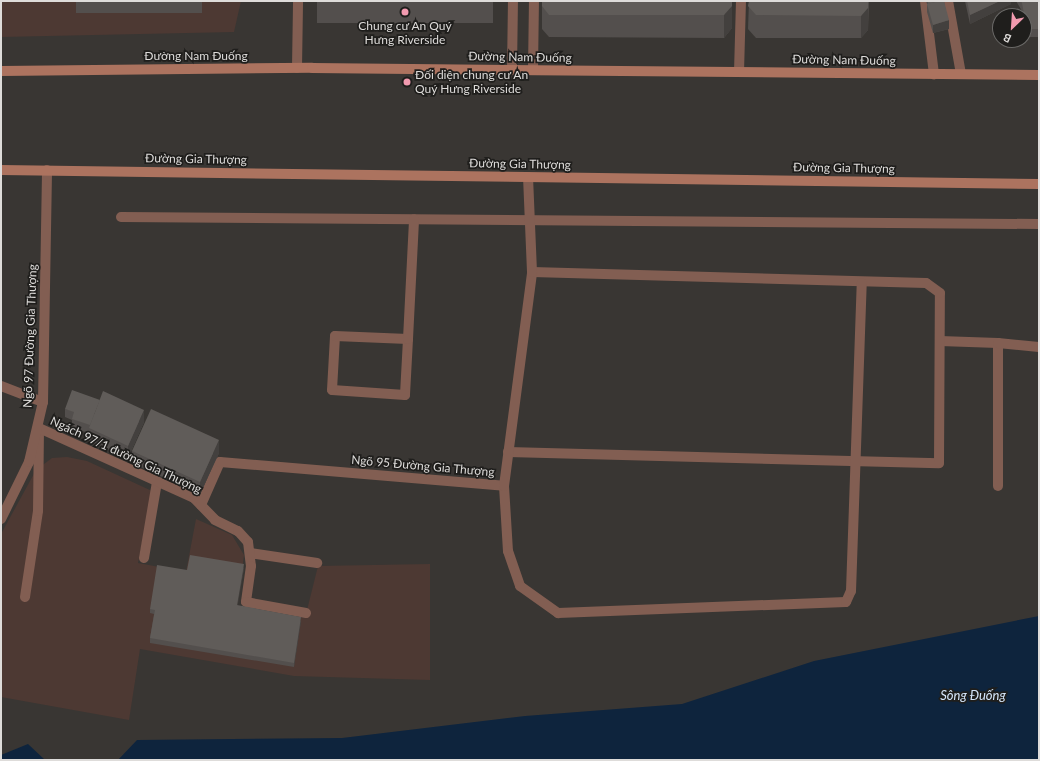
<!DOCTYPE html>
<meta charset="utf-8">
<style>
body{margin:0}
#map{position:relative;width:1040px;height:761px;overflow:hidden;background:#393633;font-family:Lato,sans-serif}
div>[style]{position:absolute}
[style*='--x']{left:calc(var(--x)*1px);top:calc(var(--y)*1px);width:calc(var(--w)*1px);rotate:calc(var(--a)*1deg)}
.industrial>*{inset:0;background:#4d3933}
.water>*{inset:0;background:#0e243d}
.lane>*{height:10px;margin:-5px;padding:0 5px;transform-origin:5px;border-radius:5px;background:#825e52}
.street>*{height:10px;margin:-5px;padding:0 5px;transform-origin:5px;border-radius:5px;background:#825e52}
.secondary>*{height:10px;margin:-5px;padding:0 5px;transform-origin:5px;border-radius:5px;background:#ac735f}
.wall>*{inset:0;background:#534f4d}
.shaded-wall>*{inset:0;background:#43403e}
.building>*{inset:0;background:#605c59}
.dots>*{width:11px;height:11px;translate:-50% -50%;box-sizing:border-box;border:2px solid #1f1e1c;border-radius:50%}
span{translate:-50% -50%;white-space:nowrap;text-align:center;line-height:1.15;-webkit-text-stroke:3.5px #1f1e1c;paint-order:stroke}
.poi-label{font-size:12px;color:#dedcda}
.left{translate:0 -50%;text-align:left}
.street-label{font-size:12px;color:#dedcda}
.water-label{font-size:13px;color:#d4e5fa;font-style:italic}
.frame{position:absolute;inset:0;border:2px solid #dedcda;pointer-events:none}
.north{position:absolute;left:992px;top:8px;width:40px;height:40px;box-sizing:border-box;background:#1f1e1c;border:1px solid #6b6a68;border-radius:50%;rotate:205deg;font-size:11px;font-weight:700;line-height:16px;text-align:center;color:#dedcda}
.north::after{content:'';display:block;margin:auto;width:14px;height:18px;background:#f29aaf;clip-path:polygon(50% 0,100% 100%,50% 72%,0 100%)}
</style>
<div id="map">
<div class="industrial">
<i style="clip-path:polygon(1px 1px,241px 1px,234px 32px,1px 37px)"></i>
<i style="clip-path:polygon(67px 457px,87px 461px,152px 491px,138px 563px,186px 572px,196px 519px,232px 535px,244px 555px,237px 610px,305px 618px,318px 566px,430px 564px,430px 680px,294px 676px,140px 649px,129px 720px,1px 697px,1px 534px,36px 470px,52px 458px)"></i>
</div>
<div class="water">
<i style="clip-path:polygon(1039px 616px,1039px 760px,118px 760px,137px 740px,342px 738px,525px 716px,682px 704px,814px 661px)"></i>
<i style="clip-path:polygon(28px 744px,45px 760px,1px 760px,1px 755px)"></i>
</div>
<div class="lane">
<i style="--x:925;--y:1;--w:74;--a:83"></i>
<i style="--x:297;--y:68;--w:67;--a:-89.1"></i>
<i style="--x:512;--y:70;--w:69;--a:-89.2"></i>
<i style="--x:533;--y:70;--w:69;--a:-89.2"></i>
<i style="--x:739;--y:72;--w:71;--a:-88.4"></i>
<i style="--x:940;--y:341;--w:58;--a:2"></i>
<i style="--x:508;--y:452;--w:431;--a:1.5"></i>
<i style="--x:939;--y:463;--w:170;--a:-89.7"></i>
<i style="--x:940;--y:293;--w:17;--a:-144"></i>
<i style="--x:926;--y:283;--w:394;--a:-178.4"></i>
<i style="--x:504;--y:486;--w:65;--a:86.5"></i>
<i style="--x:508;--y:551;--w:37;--a:71"></i>
<i style="--x:520;--y:586;--w:47;--a:35.4"></i>
<i style="--x:558;--y:613;--w:288;--a:-2.2"></i>
<i style="--x:846;--y:602;--w:12;--a:-66"></i>
<i style="--x:851;--y:591;--w:308;--a:-88"></i>
<i style="--x:250;--y:553;--w:68;--a:8.5"></i>
<i style="--x:144;--y:558;--w:77;--a:-80.3"></i>
<i style="--x:25;--y:597;--w:87;--a:-81.4"></i>
<i style="--x:38;--y:511;--w:83;--a:-89.3"></i>
</div>
<div class="street">
<i style="--x:948;--y:1;--w:74;--a:79.9"></i>
<i style="--x:121;--y:217;--w:918;--a:0.44"></i>
<i style="--x:408;--y:339;--w:56;--a:93.1"></i>
<i style="--x:405;--y:395;--w:73;--a:-176.1"></i>
<i style="--x:332;--y:390;--w:54;--a:-86.8"></i>
<i style="--x:335;--y:336;--w:73;--a:2.4"></i>
<i style="--x:408;--y:339;--w:120;--a:-87.1"></i>
<i style="--x:1;--y:386;--w:45;--a:20.9"></i>
<i style="--x:39;--y:428;--w:170;--a:24.3"></i>
<i style="--x:194;--y:498;--w:30;--a:46"></i>
<i style="--x:215;--y:520;--w:25;--a:26"></i>
<i style="--x:238;--y:531;--w:15;--a:48"></i>
<i style="--x:248;--y:542;--w:24;--a:83"></i>
<i style="--x:251;--y:566;--w:36;--a:98"></i>
<i style="--x:246;--y:602;--w:61;--a:10.4"></i>
<i style="--x:998;--y:486;--w:143;--a:-90"></i>
<i style="--x:998;--y:343;--w:41;--a:5.6"></i>
<i style="--x:201;--y:505;--w:47;--a:-66.2"></i>
<i style="--x:220;--y:462;--w:285;--a:4.8"></i>
<i style="--x:504;--y:486;--w:216;--a:-82.5"></i>
<i style="--x:532;--y:272;--w:95;--a:-92.4"></i>
<i style="--x:1;--y:519;--w:64;--a:-63.8"></i>
<i style="--x:29;--y:462;--w:62;--a:-76.9"></i>
<i style="--x:43;--y:402;--w:232;--a:-89"></i>
</div>
<div class="secondary">
<i style="--x:1;--y:71;--w:311;--a:-0.6"></i>
<i style="--x:312;--y:68;--w:727;--a:0.55"></i>
<i style="--x:1;--y:170;--w:1038;--a:0.77"></i>
</div>
<div class="wall">
<i style="clip-path:polygon(76px 1px,202px 1px,202px 13px,76px 13px)"></i>
<i style="clip-path:polygon(317px 1px,493px 1px,493px 23px,317px 23px)"></i>
<i style="clip-path:polygon(542px 1px,732px 1px,732px 28px,724px 38px,549px 37px,542px 29px)"></i>
<i style="clip-path:polygon(749px 1px,869px 1px,868px 30px,861px 38px,756px 38px,748px 29px)"></i>
<i style="clip-path:polygon(926px 1px,944px 1px,949px 29px,933px 33px,927px 12px,927px 4px)"></i>
<i style="clip-path:polygon(965px 1px,1011px 1px,1011px 4px,970px 24px)"></i>
<i style="clip-path:polygon(1016px 1px,1039px 1px,1039px 37px,1027px 37px,1024px 23px,1024px 16px,1023px 16px,1022px 11px)"></i>
<i style="clip-path:polygon(65px 409px,144px 422px,128px 458px,89px 441px,89px 433px,72px 428px,72px 420px,65px 417px)"></i>
<i style="clip-path:polygon(132px 451px,219px 453px,200px 494px,132px 463px)"></i>
<i style="clip-path:polygon(244px 568px,237px 606px,301px 621px,294px 667px,150px 643px,150px 638px,154px 614px,150px 613px,150px 609px,187px 570px)"></i>
</div>
<div class="shaded-wall">
<i style="clip-path:polygon(732px 1px,732px 28px,724px 38px,724px 15px)"></i>
<i style="clip-path:polygon(868px 1px,868px 30px,861px 38px,861px 16px)"></i>
<i style="clip-path:polygon(1000px 1px,1011px 1px,1011px 4px,970px 24px,970px 15px)"></i>
<i style="clip-path:polygon(949px 20px,949px 29px,933px 33px,933px 25px)"></i>
<i style="clip-path:polygon(144px 410px,144px 422px,128px 458px,128px 446px)"></i>
<i style="clip-path:polygon(219px 440px,219px 453px,200px 494px,200px 482px)"></i>
<i style="clip-path:polygon(244px 564px,244px 568px,237px 610px,237px 605px)"></i>
<i style="clip-path:polygon(301px 617px,301px 621px,294px 667px,294px 663px)"></i>
</div>
<div class="building">
<i style="clip-path:polygon(542px 1px,732px 1px,732px 6px,724px 15px,549px 15px,542px 6px)"></i>
<i style="clip-path:polygon(749px 1px,868px 1px,868px 8px,861px 16px,756px 15px,748px 6px)"></i>
<i style="clip-path:polygon(928px 1px,939px 1px,928px 4px)"></i>
<i style="clip-path:polygon(939px 1px,944px 1px,949px 20px,933px 25px,927px 4px)"></i>
<i style="clip-path:polygon(967px 1px,1000px 1px,970px 15px)"></i>
<i style="clip-path:polygon(1021px 1px,1039px 1px,1039px 29px,1027px 29px,1022px 3px)"></i>
<i style="clip-path:polygon(72px 390px,100px 400px,90px 425px,72px 419px,74px 412px,65px 409px)"></i>
<i style="clip-path:polygon(103px 391px,144px 410px,128px 446px,89px 428px)"></i>
<i style="clip-path:polygon(151px 409px,219px 440px,200px 482px,132px 451px)"></i>
<i style="clip-path:polygon(190px 555px,244px 564px,237px 605px,301px 617px,294px 663px,150px 638px,155px 610px,150px 609px,157px 565px,187px 570px)"></i>
</div>
<div class="dots">
<i style="left:405px;top:12px;background:#f29aaf"></i>
<i style="left:407px;top:82px;background:#f29aaf"></i>
</div>
<div class="poi-label">
<span style="left:405px;top:33px">Chung cư An Quý<br>Hưng Riverside</span>
<span class="left" style="left:415px;top:82px">Đối diện chung cư An<br>Quý Hưng Riverside</span>
</div>
<div class="street-label">
<span style="left:196px;top:56px">Đường Nam Đuống</span>
<span style="left:520px;top:57px;rotate:1deg">Đường Nam Đuống</span>
<span style="left:844px;top:60px;rotate:1deg">Đường Nam Đuống</span>
<span style="left:196px;top:159px;rotate:1deg">Đường Gia Thượng</span>
<span style="left:520px;top:164px;rotate:1deg">Đường Gia Thượng</span>
<span style="left:844px;top:168px;rotate:1deg">Đường Gia Thượng</span>
<span style="left:30px;top:336px;rotate:-88deg">Ngõ 97 Đường Gia Thượng</span>
<span style="left:126px;top:455px;rotate:25deg">Ngách 97/1 đường Gia Thượng</span>
<span style="left:423px;top:466px;rotate:5deg">Ngõ 95 Đường Gia Thượng</span>
</div>
<div class="water-label">
<span style="left:973px;top:695px">Sông Đuống</span>
</div>
<div class="frame"></div>
<div class="north">B</div>
</div>
